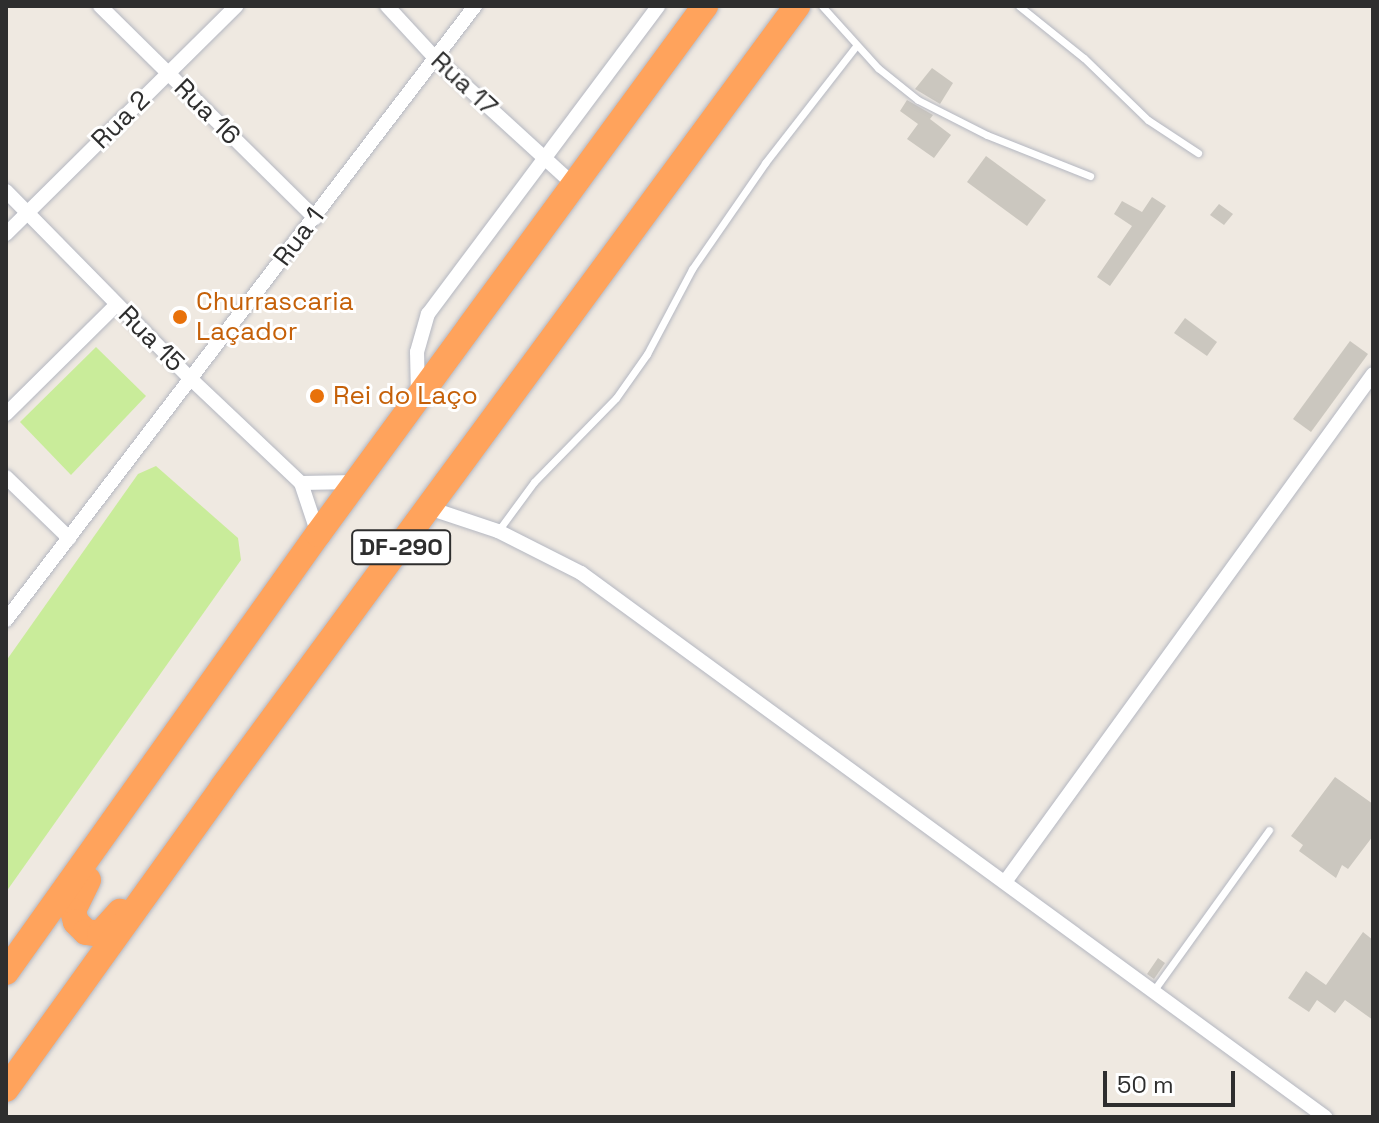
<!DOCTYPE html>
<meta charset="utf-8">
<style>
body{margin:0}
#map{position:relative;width:1379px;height:1123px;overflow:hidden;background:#efe9e1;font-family:"Space Grotesk",sans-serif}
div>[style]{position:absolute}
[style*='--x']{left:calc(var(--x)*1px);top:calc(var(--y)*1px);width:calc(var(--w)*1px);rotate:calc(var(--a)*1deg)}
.pitch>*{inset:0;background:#c9ec9a}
.building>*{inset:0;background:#cbc7bf}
.roads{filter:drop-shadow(0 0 2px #b4b7c1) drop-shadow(0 0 2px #b4b7c1)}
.lane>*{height:7px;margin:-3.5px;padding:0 3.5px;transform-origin:3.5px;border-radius:3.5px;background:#fff}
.street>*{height:14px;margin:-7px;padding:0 7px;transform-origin:7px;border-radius:7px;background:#fff}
.highway>*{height:26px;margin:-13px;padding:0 13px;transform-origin:13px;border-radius:13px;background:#ffa35c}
.dots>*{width:22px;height:22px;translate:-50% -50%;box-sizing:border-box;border:4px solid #fff;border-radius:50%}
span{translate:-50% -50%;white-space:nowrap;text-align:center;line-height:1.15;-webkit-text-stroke:6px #fff;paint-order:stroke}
.shield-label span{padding:2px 6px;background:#fff;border:2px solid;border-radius:6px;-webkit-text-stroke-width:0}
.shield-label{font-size:24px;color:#2e2e2e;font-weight:700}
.street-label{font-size:26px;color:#2e2e2e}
.food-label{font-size:26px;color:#c56008}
.left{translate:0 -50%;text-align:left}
.frame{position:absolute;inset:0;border:8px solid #2e2e2e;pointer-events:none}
.scale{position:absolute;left:1103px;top:1071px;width:132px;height:36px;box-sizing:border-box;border:4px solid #2e2e2e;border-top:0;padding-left:10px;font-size:24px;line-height:28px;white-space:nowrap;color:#2e2e2e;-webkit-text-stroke:6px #fff;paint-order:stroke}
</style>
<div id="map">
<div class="pitch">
<i style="clip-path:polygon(96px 347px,146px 396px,71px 475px,20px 422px)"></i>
<i style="clip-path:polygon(156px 466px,238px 538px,241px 560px,6px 892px,6px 661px,138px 474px)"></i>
</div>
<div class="building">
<i style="clip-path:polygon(932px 68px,953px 83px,940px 104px,915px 89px)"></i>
<i style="clip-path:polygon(907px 100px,933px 115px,930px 119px,951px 135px,934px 158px,907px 139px,918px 124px,900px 111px)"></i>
<i style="clip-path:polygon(986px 156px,1046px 200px,1027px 226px,967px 182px)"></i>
<i style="clip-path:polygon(1152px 197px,1166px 206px,1110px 286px,1097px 277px,1132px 226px,1114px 214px,1122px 201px,1142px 212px)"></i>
<i style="clip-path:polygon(1219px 204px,1233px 214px,1224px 225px,1210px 215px)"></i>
<i style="clip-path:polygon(1185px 318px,1217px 342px,1207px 356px,1174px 333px)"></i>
<i style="clip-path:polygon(1350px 341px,1368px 354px,1311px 432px,1293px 419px)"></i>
<i style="clip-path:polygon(1335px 777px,1373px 804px,1373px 836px,1348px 869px,1342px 865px,1336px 878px,1299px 851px,1303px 845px,1291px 836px)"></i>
<i style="clip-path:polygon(1363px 932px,1373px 940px,1373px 1020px,1345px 1000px,1335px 1013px,1317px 1000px,1309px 1012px,1288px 998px,1306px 971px,1326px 985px)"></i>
<i style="clip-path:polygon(1158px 958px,1165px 963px,1154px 979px,1147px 974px)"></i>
</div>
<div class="roads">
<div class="lane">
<i style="--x:822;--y:6;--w:84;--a:47.9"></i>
<i style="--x:878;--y:68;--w:51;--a:38.7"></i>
<i style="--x:918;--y:100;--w:77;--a:26.9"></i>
<i style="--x:987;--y:135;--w:111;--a:21.7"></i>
<i style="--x:1019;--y:6;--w:83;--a:38.7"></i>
<i style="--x:1084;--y:58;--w:89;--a:44.1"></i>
<i style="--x:1148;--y:120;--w:60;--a:33.4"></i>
<i style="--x:498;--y:531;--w:61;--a:-53.7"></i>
<i style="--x:534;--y:482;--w:117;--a:-45.7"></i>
<i style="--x:616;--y:398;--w:54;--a:-54.8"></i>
<i style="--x:647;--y:354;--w:96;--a:-62.1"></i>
<i style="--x:692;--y:269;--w:129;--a:-55.4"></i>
<i style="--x:765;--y:163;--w:148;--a:-52.1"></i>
<i style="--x:1154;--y:990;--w:197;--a:-54.3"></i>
</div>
<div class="street">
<i style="--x:100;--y:6;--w:302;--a:44.6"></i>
<i style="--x:387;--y:6;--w:71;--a:47.3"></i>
<i style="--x:435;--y:58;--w:187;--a:42.4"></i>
<i style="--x:6;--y:191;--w:264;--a:45.5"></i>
<i style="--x:191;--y:379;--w:151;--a:43.4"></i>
<i style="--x:6;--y:234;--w:324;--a:-44.7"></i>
<i style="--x:418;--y:395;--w:43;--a:-91.3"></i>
<i style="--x:417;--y:352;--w:40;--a:-74"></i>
<i style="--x:428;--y:314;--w:384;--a:-53.2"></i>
<i style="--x:6;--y:414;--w:155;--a:-44.7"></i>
<i style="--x:6;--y:477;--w:88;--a:44.1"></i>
<i style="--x:429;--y:508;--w:73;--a:18.4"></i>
<i style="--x:498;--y:531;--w:93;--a:26.8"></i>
<i style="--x:581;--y:573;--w:922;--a:36.17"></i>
<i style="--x:318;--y:534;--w:54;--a:-108.4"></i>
<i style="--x:301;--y:483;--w:55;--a:-1"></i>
<i style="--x:6;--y:620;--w:773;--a:-52.63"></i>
<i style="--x:1005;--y:882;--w:627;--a:-54.08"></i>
</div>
<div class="highway">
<i style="--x:88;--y:880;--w:34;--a:116"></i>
<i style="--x:73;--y:911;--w:11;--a:75"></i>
<i style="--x:76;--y:922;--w:14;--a:45"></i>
<i style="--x:86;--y:932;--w:14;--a:8"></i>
<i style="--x:100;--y:934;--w:30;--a:-48"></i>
<i style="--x:6;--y:972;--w:538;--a:-54.54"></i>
<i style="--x:318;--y:534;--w:655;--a:-53.76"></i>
<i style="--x:6;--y:1089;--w:370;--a:-54.3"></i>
<i style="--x:222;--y:788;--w:971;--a:-53.67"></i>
</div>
</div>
<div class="dots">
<i style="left:180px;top:317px;background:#e8710a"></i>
<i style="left:317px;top:396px;background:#e8710a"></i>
</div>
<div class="shield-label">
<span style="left:401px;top:547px">DF-290</span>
</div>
<div class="street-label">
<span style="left:464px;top:84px;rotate:43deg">Rua 17</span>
<span style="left:207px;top:112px;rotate:45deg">Rua 16</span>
<span style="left:121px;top:120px;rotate:-45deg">Rua 2</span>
<span style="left:299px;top:237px;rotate:-53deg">Rua 1</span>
<span style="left:151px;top:339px;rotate:45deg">Rua 15</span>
</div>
<div class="food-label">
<span class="left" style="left:196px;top:317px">Churrascaria<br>Laçador</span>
<span class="left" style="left:333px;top:396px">Rei do Laço</span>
</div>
<div class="frame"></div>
<div class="scale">50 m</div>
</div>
